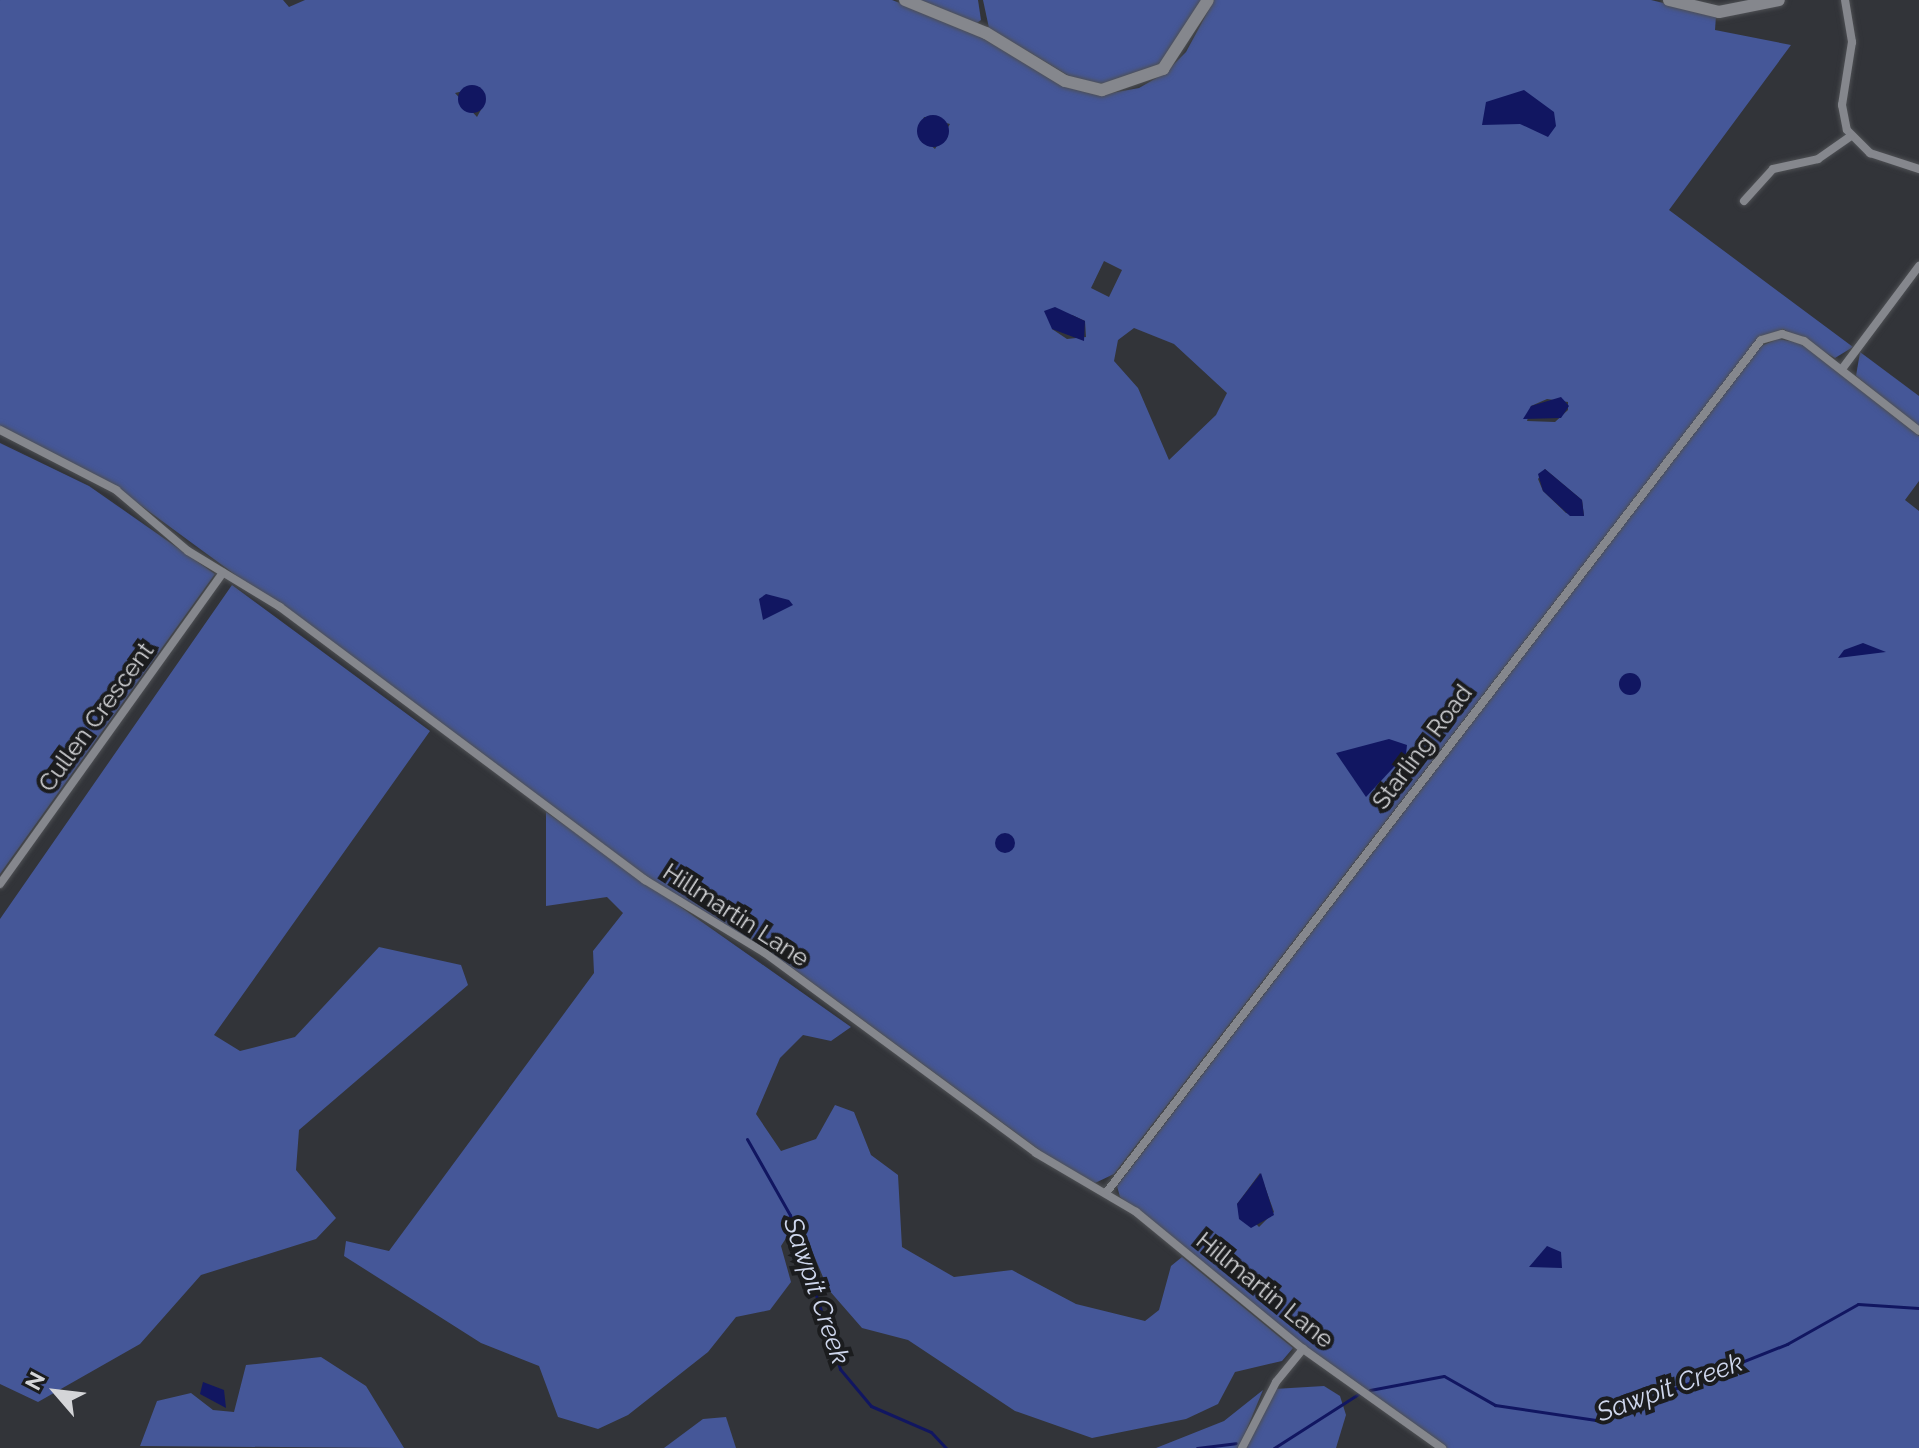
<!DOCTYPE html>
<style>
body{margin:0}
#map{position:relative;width:1919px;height:1448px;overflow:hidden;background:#323439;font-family:Raleway,sans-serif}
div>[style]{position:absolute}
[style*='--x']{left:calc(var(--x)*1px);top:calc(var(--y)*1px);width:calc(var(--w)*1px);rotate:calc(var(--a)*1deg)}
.green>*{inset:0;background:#455798}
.water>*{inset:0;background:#111661}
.round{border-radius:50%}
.stream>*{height:3px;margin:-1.5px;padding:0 1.5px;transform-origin:1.5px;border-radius:1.5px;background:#111661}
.roads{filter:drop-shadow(0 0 2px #4e5054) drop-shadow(0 0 2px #4e5054)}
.street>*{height:8px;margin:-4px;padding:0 4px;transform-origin:4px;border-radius:4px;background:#85878d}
.secondary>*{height:12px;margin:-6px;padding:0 6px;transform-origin:6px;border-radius:6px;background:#85878d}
span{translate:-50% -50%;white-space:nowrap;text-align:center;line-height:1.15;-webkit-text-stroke:8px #1b1c1e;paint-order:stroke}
.street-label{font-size:24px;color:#d4d5d8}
.water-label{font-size:26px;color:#cfd7ed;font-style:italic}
.north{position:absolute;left:16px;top:1352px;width:80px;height:80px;-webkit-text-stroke:6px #1b1c1e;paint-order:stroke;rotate:298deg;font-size:22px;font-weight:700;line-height:32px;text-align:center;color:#d4d5d8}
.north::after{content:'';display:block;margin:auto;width:28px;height:36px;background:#d4d5d8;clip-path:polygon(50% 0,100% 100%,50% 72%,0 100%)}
</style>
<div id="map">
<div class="green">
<i style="clip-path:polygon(evenodd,0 0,283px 0,289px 7px,305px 0,892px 0,967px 29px,1066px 87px,1100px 95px,1139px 88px,1165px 73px,1186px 52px,1214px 0,1651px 0,1716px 16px,1715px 30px,1791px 45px,1669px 210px,1853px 347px,1835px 358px,1783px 329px,1757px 339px,1114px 1174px,1095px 1183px,1046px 1155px,765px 948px,654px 882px,117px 488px,0 426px,0 0,480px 87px,483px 106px,477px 117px,455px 93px,480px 87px,0 0,924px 117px,950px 124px,935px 149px,919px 136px,924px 117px,0 0,1104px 261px,1122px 270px,1109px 297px,1091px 288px,1104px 261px,0 0,1072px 315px,1085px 321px,1086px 337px,1067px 339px,1052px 329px,1072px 315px,0 0,1134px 328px,1174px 344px,1227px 393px,1216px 415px,1169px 460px,1138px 388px,1114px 361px,1118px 340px,1134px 328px,0 0,1547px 399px,1568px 402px,1568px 410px,1555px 422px,1527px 421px,1531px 406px,1547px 399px,0 0,1545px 469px,1582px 500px,1584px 516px,1566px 513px,1543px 491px,1538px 479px,1545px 469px)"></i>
<i style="clip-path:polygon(918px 0,978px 0,981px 20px,977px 23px)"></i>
<i style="clip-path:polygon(983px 0,1204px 0,1158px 66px,1104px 84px,1074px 79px,989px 28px)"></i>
<i style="clip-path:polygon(evenodd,1778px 339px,1801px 343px,1919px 436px,1919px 481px,1905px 500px,1919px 511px,1919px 1448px,1447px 1448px,1300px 1343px,1120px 1197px,1117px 1186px,1761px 346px,1778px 339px,1260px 1173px,1274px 1212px,1259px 1227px,1237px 1204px,1260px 1173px)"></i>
<i style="clip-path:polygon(1860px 352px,1919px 396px,1919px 427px,1856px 376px)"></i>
<i style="clip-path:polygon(0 443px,89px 486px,215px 574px,0 874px)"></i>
<i style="clip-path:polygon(232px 585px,430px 731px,214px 1035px,240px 1051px,295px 1037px,379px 947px,461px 965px,468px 985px,299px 1130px,296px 1170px,336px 1218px,316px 1239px,201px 1275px,140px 1344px,38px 1402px,0 1384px,0 919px)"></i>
<i style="clip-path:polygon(546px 812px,851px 1027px,831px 1041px,803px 1035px,780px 1058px,756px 1114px,781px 1151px,816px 1139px,835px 1105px,854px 1112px,871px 1155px,898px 1175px,902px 1247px,954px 1277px,1012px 1270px,1076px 1304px,1145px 1321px,1159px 1310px,1171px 1266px,1182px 1257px,1293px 1348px,1282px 1361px,1235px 1372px,1218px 1404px,1186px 1419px,1092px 1438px,1015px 1411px,908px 1340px,862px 1328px,828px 1289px,805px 1234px,788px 1235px,781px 1246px,791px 1282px,770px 1310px,736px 1317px,708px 1352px,628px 1415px,598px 1429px,558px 1417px,539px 1366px,481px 1343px,344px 1256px,346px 1241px,389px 1251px,594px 973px,593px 951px,623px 913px,607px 897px,546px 906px)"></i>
<i style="clip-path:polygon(321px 1357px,366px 1386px,404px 1448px,140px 1446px,157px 1401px,191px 1393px,213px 1410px,234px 1412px,246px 1365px)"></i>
<i style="clip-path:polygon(1324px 1386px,1340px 1396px,1346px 1415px,1336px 1448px,1245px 1448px,1274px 1389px)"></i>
<i style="clip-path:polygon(1263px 1390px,1239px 1448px,1156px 1448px,1224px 1421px)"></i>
<i style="clip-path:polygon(726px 1417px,736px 1448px,664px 1448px,703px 1419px)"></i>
</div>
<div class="water">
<i class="round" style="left:458px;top:85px;width:28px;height:28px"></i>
<i style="clip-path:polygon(1524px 90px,1554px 112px,1556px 126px,1548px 137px,1520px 124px,1482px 125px,1486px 102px)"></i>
<i class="round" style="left:917px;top:115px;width:32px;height:32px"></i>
<i style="clip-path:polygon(1055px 307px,1085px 321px,1084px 341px,1052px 329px,1044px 311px)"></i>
<i style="clip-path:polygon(1561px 397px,1569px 406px,1561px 418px,1523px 419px,1531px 406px)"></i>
<i style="clip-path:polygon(1545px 469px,1582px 500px,1584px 516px,1570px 516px,1543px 491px,1538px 474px)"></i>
<i style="clip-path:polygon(766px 594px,789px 600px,793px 605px,763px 620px,759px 599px)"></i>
<i style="clip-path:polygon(1863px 643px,1886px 652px,1838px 658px,1844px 650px)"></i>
<i class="round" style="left:1619px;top:673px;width:22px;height:22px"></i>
<i style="clip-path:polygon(1389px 739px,1407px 745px,1406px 754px,1366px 797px,1336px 753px)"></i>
<i class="round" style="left:995px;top:833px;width:20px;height:20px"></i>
<i style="clip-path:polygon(1261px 1173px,1274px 1215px,1251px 1228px,1239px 1219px,1237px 1204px)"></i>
<i style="clip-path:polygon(1547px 1246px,1561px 1252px,1562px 1268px,1529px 1267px)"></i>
<i style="clip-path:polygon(203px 1382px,224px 1390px,226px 1408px,200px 1394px)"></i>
</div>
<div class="stream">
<i style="--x:747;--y:1139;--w:87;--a:60.5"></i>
<i style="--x:790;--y:1215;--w:162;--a:72"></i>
<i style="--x:840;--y:1369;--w:48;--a:50"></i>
<i style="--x:871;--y:1406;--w:65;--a:23.4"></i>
<i style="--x:931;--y:1432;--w:22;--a:47"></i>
<i style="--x:1370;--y:1390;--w:75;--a:-10.7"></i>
<i style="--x:1444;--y:1376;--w:59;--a:29.6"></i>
<i style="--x:1495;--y:1405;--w:102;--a:8.4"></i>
<i style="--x:1596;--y:1420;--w:206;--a:-21.7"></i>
<i style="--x:1787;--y:1344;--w:81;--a:-29.4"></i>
<i style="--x:1858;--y:1304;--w:61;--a:3.8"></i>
<i style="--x:1197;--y:1448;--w:39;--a:-7"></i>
<i style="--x:1274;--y:1448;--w:102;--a:-32.6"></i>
</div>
<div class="roads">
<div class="street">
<i style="--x:1845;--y:0;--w:43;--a:80.5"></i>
<i style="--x:1852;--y:42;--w:64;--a:99"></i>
<i style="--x:1842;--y:105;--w:25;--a:79"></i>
<i style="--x:1847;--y:130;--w:33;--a:45"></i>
<i style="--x:1870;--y:153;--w:52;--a:18.1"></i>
<i style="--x:1744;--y:201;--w:43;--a:-47.8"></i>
<i style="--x:1773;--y:169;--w:46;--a:-12.5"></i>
<i style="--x:1818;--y:159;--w:40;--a:-34.9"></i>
<i style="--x:1842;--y:369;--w:129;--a:-53.2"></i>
<i style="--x:0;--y:430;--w:131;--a:27.3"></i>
<i style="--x:116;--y:490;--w:94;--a:40.3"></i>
<i style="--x:188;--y:551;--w:108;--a:31.3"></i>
<i style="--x:280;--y:607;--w:456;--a:36.8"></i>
<i style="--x:645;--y:880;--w:140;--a:31.3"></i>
<i style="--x:765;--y:953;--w:337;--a:36.4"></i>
<i style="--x:1036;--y:1153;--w:116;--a:30.5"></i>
<i style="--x:1136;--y:1212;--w:216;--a:39.4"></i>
<i style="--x:1303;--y:1349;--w:171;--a:35.5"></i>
<i style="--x:0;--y:884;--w:383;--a:-54.4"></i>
<i style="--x:1106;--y:1193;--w:1075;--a:-52.48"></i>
<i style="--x:1761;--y:340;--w:22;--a:-16"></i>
<i style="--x:1782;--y:334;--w:23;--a:18"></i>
<i style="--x:1804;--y:341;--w:146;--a:38"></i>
<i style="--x:1242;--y:1448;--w:74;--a:-62.7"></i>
<i style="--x:1276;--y:1382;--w:43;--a:-50.7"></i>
</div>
<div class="secondary">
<i style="--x:905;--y:0;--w:87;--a:22.2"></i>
<i style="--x:986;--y:33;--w:92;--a:31.3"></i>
<i style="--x:1065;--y:81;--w:38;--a:14"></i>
<i style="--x:1102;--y:90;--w:65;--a:-19"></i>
<i style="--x:1163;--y:69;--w:82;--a:-56.9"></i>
<i style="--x:1669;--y:0;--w:51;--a:13.5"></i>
<i style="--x:1719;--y:12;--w:61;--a:-11.3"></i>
</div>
</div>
<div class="street-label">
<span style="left:96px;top:717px;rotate:-54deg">Cullen Crescent</span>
<span style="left:1422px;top:747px;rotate:-53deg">Starling Road</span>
<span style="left:736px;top:915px;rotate:33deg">Hillmartin Lane</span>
<span style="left:1265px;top:1290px;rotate:39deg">Hillmartin Lane</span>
</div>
<div class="water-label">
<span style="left:816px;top:1291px;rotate:71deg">Sawpit Creek</span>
<span style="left:1670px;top:1388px;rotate:-20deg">Sawpit Creek</span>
</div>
<div class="north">N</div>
</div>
